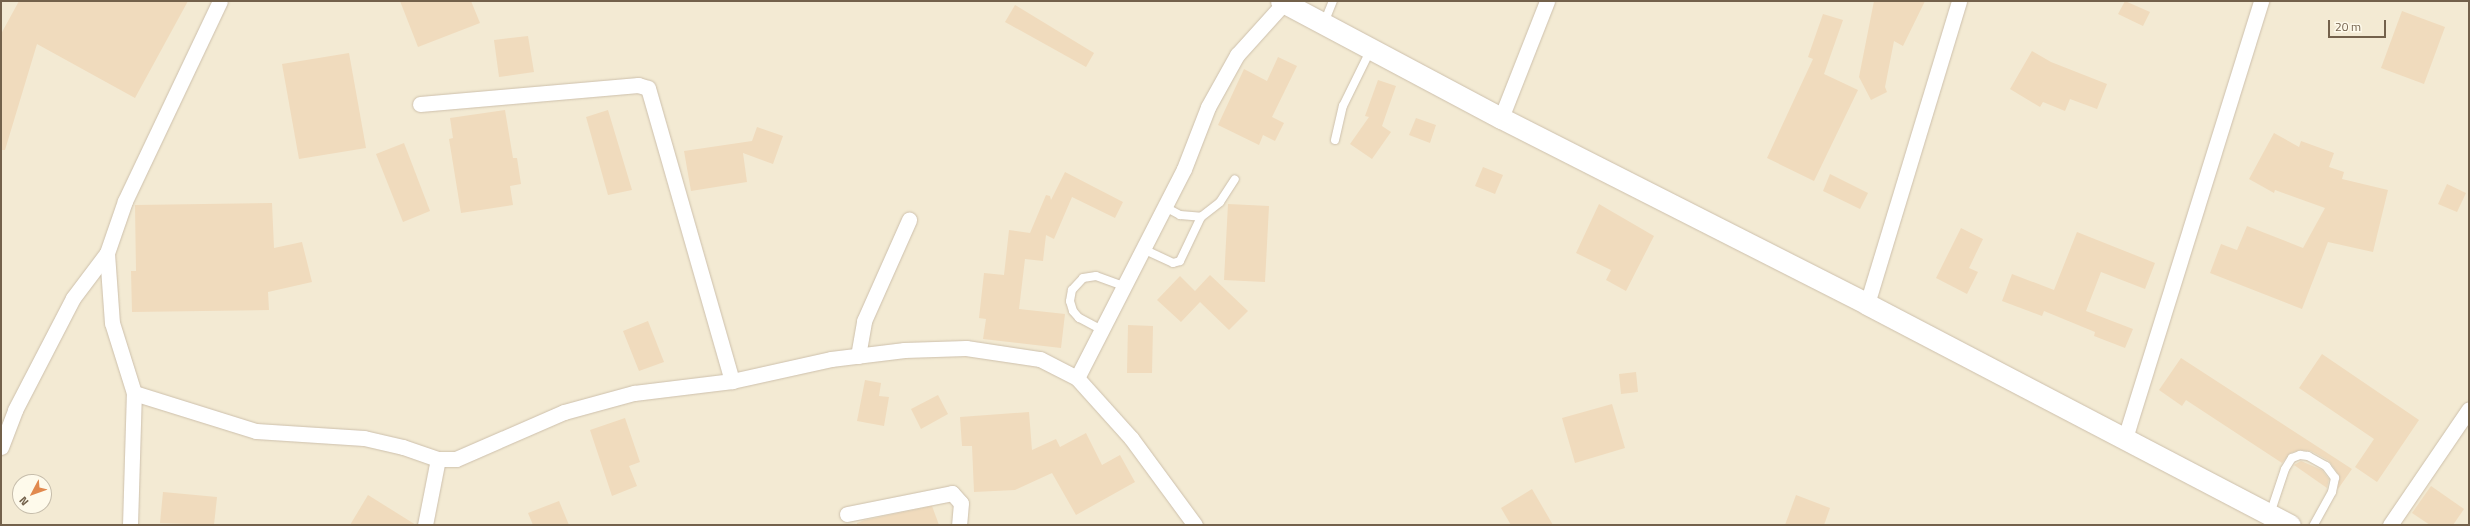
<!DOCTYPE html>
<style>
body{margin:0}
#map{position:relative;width:2470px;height:526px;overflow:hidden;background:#fbf7e5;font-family:"Titillium Web",sans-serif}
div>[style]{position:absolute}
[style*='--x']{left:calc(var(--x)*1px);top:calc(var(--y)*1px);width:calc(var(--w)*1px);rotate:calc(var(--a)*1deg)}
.residential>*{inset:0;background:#f3ead3}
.building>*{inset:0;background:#f0dbbd}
.roads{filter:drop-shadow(0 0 1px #cdc0ac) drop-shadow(0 0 1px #cdc0ac)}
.lane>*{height:8px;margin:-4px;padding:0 4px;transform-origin:4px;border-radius:4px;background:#fff}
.street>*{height:15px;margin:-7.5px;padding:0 7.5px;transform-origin:7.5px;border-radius:7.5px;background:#fff}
.secondary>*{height:21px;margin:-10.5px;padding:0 10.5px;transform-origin:10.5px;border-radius:10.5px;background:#fff}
span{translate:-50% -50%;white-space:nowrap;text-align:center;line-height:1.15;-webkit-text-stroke:3px #fefaeb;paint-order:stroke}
.frame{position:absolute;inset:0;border:2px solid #73614b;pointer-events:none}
.north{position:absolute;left:12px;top:474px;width:40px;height:40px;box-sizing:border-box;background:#fefaeb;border:1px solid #c6bdab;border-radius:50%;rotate:229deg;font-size:11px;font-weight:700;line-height:16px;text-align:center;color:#73614b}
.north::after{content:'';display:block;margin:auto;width:14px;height:18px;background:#e1894e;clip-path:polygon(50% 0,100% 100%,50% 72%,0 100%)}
.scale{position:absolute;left:2328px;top:20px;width:58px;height:18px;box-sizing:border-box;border:2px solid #73614b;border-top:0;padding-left:5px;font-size:12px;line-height:14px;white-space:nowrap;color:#73614b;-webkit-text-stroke:3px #fefaeb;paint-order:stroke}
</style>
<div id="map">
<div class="residential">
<i style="clip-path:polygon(evenodd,1px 1px,2469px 1px,2469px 525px,1px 525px,1px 1px,20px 482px,44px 482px,44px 506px,20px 506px,20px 482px)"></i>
</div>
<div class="building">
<i style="clip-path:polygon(19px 1px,188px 1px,135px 98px,37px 44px,5px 150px,1px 150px,1px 34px)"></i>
<i style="clip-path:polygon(400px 1px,471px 1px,480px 23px,418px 47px)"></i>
<i style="clip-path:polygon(1874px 1px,1925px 1px,1903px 46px,1894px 41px,1885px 87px,1887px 92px,1871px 100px,1859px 77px)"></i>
<i style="clip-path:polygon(2125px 1px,2150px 12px,2143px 26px,2118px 14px)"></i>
<i style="clip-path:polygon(1015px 5px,1094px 53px,1086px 67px,1005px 22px)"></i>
<i style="clip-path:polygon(2402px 11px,2445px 27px,2424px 84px,2381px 68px)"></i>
<i style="clip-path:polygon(1823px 14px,1843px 20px,1824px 74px,1858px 90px,1814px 181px,1767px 158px,1813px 59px,1808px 57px)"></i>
<i style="clip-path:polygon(528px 36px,534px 72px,499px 77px,494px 40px)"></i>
<i style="clip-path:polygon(2032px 51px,2051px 62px,2107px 84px,2097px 109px,2070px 99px,2065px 111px,2043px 102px,2040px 107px,2010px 89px)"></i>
<i style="clip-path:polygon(349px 53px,366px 148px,299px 159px,282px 64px)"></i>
<i style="clip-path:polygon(1278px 57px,1297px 66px,1272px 117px,1284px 123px,1275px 141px,1263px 135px,1259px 145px,1218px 125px,1244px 69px,1267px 81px)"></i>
<i style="clip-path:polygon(1378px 80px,1396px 86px,1382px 126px,1391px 132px,1372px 159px,1350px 144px,1369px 117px,1365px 116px)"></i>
<i style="clip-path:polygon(505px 110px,513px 158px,517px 158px,521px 184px,510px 186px,513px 205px,461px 213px,449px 139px,453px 138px,450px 118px)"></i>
<i style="clip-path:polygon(608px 110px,632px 190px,608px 195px,586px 117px)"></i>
<i style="clip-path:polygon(1416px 118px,1436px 125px,1430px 143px,1409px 135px)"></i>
<i style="clip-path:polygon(757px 127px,783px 136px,773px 164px,743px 153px,747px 182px,691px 191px,684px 151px,752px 141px)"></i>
<i style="clip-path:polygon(2274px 133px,2299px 147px,2301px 141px,2334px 153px,2329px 167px,2344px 172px,2342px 179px,2388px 190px,2373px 252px,2328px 242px,2302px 309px,2210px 273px,2221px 244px,2237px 250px,2247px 226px,2303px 248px,2325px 208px,2275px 190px,2274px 193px,2249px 179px)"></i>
<i style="clip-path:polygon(404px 143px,430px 211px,403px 222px,376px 154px)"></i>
<i style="clip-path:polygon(1483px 167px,1503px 175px,1495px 194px,1475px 186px)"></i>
<i style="clip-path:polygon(1065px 172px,1123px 202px,1115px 218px,1072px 197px,1054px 239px,1046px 235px,1043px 261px,1025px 259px,1019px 309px,1065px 314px,1061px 348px,983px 339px,986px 319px,979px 318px,984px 273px,1004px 275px,1009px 230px,1030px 233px,1046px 195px,1050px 196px,1051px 200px)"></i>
<i style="clip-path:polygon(1830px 174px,1868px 193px,1860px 209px,1823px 191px)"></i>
<i style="clip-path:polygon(2447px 184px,2466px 193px,2457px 212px,2438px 204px)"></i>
<i style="clip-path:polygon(272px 203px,274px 248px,302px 242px,312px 282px,268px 292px,269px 310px,132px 312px,131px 271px,136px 271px,135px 205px)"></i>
<i style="clip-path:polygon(1228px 204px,1269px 206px,1265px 282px,1224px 280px)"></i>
<i style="clip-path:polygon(1599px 204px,1654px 236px,1626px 291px,1606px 280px,1611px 270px,1576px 253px)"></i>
<i style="clip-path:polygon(1961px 228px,1983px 239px,1969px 268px,1978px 272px,1967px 294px,1936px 278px)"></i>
<i style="clip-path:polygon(2077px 232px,2155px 263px,2145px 289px,2101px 272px,2086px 311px,2133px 329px,2125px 348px,2094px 336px,2095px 332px,2044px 311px,2042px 316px,2002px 301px,2012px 274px,2054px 290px)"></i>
<i style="clip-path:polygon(1210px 275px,1248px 311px,1229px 330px,1200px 302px,1181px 322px,1157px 300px,1180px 276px,1195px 291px)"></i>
<i style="clip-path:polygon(648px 321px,664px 362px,639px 371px,623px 331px)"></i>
<i style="clip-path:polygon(1128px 325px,1153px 326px,1152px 373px,1127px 373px)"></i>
<i style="clip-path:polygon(2322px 354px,2419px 420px,2377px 482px,2355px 467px,2374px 439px,2299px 388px)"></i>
<i style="clip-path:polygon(2181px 358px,2352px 469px,2338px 489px,2339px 475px,2329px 461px,2311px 451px,2300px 450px,2290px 453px,2282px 463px,2186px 400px,2182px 406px,2159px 390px)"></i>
<i style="clip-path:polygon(1636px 372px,1638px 392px,1621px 394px,1619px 374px)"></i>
<i style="clip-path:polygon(865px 380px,881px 383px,879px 396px,889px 397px,884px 426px,857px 421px)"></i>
<i style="clip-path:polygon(938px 395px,948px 414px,921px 429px,911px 409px)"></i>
<i style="clip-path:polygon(1612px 404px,1625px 448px,1575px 463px,1562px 418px)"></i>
<i style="clip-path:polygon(1029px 412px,1032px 450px,1056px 439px,1060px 447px,1086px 433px,1102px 465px,1120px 455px,1135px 482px,1076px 515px,1052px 473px,1015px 490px,974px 492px,972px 446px,962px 446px,960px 417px)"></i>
<i style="clip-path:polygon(625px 418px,640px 462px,629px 466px,637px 486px,612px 496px,590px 430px)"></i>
<i style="clip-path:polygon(2301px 461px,2322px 470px,2329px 479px,2327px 488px,2294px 465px)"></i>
<i style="clip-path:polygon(2431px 486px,2464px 509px,2453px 525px,2430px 525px,2412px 513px)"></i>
<i style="clip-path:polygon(1532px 489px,1553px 525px,1511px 525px,1501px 508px)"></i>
<i style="clip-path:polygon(163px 492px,217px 497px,214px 525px,160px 523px)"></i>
<i style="clip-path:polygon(368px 495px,416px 525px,350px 525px)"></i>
<i style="clip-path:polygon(1796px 495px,1830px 508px,1824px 525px,1785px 525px)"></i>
<i style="clip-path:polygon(559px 501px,569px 525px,533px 525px,528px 513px)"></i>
<i style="clip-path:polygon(932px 506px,939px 525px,857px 525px,857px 523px,865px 520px)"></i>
</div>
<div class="roads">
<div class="lane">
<i style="--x:1324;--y:23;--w:24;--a:-68"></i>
<i style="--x:1335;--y:140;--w:35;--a:-77"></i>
<i style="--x:1343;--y:106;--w:64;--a:-63.8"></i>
<i style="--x:1165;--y:207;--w:17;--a:28"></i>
<i style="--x:1180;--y:215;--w:21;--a:5"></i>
<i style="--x:1201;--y:217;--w:24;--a:-38"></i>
<i style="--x:1220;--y:202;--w:27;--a:-57"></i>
<i style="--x:1143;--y:249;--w:33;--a:25"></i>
<i style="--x:1173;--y:263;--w:7;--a:-16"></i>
<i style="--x:1180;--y:261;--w:49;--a:-64.5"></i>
<i style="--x:1102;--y:330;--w:26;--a:-152"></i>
<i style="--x:1079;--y:318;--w:9;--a:-131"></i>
<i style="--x:1073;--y:311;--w:10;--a:-107"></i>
<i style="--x:1070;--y:301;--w:11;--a:-80"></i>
<i style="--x:1072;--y:290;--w:16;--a:-47"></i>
<i style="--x:1083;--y:278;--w:13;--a:-9"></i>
<i style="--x:1096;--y:276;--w:30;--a:20"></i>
<i style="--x:2270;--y:514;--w:47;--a:-71.6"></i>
<i style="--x:2285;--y:469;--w:13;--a:-58"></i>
<i style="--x:2292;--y:458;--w:9;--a:-21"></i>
<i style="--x:2300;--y:455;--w:8;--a:7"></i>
<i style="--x:2308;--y:456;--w:21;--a:29"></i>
<i style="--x:2326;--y:466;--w:15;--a:53"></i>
<i style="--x:2335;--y:478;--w:14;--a:102"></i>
<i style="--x:2332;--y:492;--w:38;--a:119"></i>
</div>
<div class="street">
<i style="--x:420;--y:104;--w:219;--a:-5"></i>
<i style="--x:638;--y:85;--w:10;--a:17"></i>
<i style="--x:648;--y:88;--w:305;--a:74"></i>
<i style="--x:1501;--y:118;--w:126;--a:-68.5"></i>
<i style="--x:1867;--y:304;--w:317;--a:-73.1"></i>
<i style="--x:858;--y:356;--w:36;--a:-80"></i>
<i style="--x:864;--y:321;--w:111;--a:-66"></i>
<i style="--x:1077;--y:378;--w:235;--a:-62.9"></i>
<i style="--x:1184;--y:169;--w:66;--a:-68.8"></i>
<i style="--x:1208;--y:107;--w:60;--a:-60.9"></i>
<i style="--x:1237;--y:55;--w:70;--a:-47.9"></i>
<i style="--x:134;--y:393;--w:128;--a:17.3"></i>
<i style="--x:256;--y:431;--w:108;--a:3.7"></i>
<i style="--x:364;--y:438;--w:40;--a:13"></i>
<i style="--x:403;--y:447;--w:37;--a:19"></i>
<i style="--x:438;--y:459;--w:18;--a:0"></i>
<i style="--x:456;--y:459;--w:118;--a:-23.5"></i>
<i style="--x:564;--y:412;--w:73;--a:-15.2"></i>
<i style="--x:634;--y:393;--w:99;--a:-7"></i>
<i style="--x:732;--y:381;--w:101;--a:-12.5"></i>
<i style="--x:831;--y:359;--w:74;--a:-7"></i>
<i style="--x:904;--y:350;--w:62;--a:-1.8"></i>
<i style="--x:966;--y:348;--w:75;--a:8.5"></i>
<i style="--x:1040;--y:359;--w:42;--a:27.2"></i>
<i style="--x:1077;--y:378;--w:81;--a:48"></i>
<i style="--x:1131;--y:438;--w:108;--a:53.7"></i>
<i style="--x:2125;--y:438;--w:458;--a:-72.7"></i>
<i style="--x:1;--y:447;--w:40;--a:-69"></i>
<i style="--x:15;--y:410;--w:126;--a:-62.6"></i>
<i style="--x:73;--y:298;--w:56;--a:-52.9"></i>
<i style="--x:847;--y:514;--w:107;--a:-11.3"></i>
<i style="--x:952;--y:493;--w:13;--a:48"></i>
<i style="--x:961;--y:503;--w:22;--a:95"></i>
<i style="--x:130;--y:525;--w:132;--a:-88.3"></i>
<i style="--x:134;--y:393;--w:73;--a:-107.4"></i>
<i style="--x:112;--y:323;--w:70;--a:-94.1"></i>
<i style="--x:107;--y:253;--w:55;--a:-70.9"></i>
<i style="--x:125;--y:201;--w:221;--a:-64.6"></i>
<i style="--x:425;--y:525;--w:67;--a:-78.9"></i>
<i style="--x:2390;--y:525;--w:140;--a:-55.7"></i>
</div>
<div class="secondary">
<i style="--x:1281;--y:1;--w:249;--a:28"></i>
<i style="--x:1501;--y:118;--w:411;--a:26.9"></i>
<i style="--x:1867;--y:304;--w:477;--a:27.6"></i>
</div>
</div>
<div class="frame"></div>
<div class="north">N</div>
<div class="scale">20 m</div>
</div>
